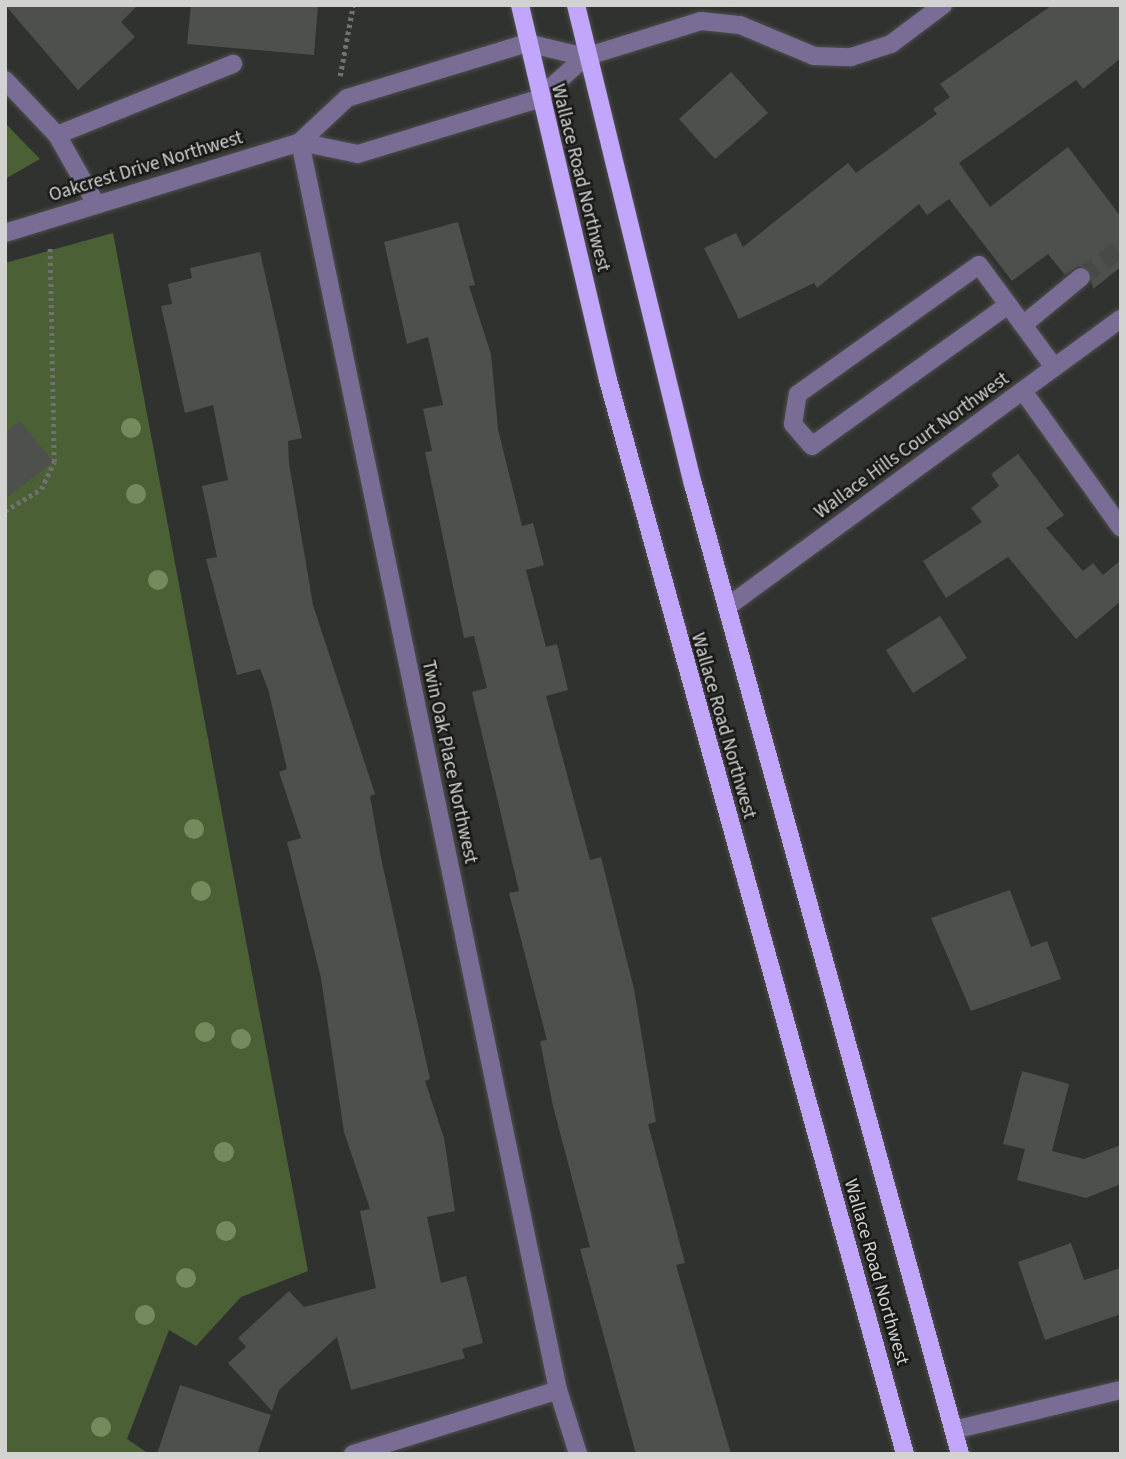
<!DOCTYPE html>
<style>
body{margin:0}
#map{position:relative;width:1126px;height:1459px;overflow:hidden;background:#30322f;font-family:"Source Sans 3",sans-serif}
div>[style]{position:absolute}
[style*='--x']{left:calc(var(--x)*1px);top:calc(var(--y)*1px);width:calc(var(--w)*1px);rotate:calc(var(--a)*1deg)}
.green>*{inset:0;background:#4b6035}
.building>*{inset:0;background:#4e504d}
.minor-tunnel>*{height:18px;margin-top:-9px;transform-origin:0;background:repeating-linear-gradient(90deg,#484a47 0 18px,transparent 0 27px)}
.path>*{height:4.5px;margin-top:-2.25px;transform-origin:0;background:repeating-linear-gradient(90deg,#717270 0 3.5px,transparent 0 7px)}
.roads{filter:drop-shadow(0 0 2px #4d4f4c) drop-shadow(0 0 2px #4d4f4c)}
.minor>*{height:18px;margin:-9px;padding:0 9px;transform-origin:9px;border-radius:9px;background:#796d96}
.major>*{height:18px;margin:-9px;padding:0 9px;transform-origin:9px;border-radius:9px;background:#c1a6fb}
.trees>*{width:20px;height:20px;margin:-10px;border-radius:50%;background:#758b5e}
span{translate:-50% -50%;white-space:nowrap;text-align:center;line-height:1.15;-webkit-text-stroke:5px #191a18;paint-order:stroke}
.street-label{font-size:19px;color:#d2d3d1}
.frame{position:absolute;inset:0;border:7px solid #d2d3d1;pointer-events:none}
</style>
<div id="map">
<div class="green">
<i style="clip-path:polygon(5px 123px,40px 159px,5px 179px)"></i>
<i style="clip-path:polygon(113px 233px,308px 1271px,241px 1297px,196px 1346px,169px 1330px,127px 1439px,149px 1454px,5px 1454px,5px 263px)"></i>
</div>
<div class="building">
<i style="clip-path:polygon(5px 5px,138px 5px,121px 22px,135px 37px,78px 90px)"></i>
<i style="clip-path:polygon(191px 5px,318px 5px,314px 55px,187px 44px)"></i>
<i style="clip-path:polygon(1052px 5px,1121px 5px,1121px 58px,1083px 89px,1076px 80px,959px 163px,990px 207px,1068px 147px,1121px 217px,1121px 267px,1093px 289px,1089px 269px,1078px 266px,1065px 275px,1048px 254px,1012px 281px,949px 199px,927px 215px,919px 204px,817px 288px,814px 283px,739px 319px,704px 248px,736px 233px,743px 247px,848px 163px,856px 173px,937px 114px,933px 109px,950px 97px,940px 84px)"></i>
<i style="clip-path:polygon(731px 72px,768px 113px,715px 159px,679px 119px)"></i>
<i style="clip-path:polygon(458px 222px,475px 285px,469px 286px,491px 354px,498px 429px,522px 526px,533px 523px,544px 565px,526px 570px,546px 647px,557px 644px,568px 690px,546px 696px,590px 860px,601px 857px,634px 989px,656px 1122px,648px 1124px,685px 1263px,676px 1265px,731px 1454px,636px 1454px,580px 1249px,590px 1247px,553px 1106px,540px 1041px,547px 1040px,509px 893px,519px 891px,472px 692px,487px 688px,474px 636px,464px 638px,425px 452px,432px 451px,423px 409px,443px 405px,428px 337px,407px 344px,384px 242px)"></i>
<i style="clip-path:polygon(260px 252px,302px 438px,288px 441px,289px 463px,313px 605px,375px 794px,370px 796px,381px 858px,430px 1079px,425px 1081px,444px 1138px,455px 1211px,427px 1217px,441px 1283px,466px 1276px,483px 1343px,462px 1349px,465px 1358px,351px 1390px,337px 1337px,279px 1390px,272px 1411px,228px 1363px,246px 1347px,238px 1338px,289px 1291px,304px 1307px,376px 1288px,360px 1211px,370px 1209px,344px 1132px,321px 978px,287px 842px,301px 838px,279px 772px,287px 769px,268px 689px,260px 669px,237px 675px,206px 559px,217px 557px,202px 486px,228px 480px,213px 405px,185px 413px,161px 306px,172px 304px,168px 284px,192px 278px,190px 268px)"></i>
<i style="clip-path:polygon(20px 421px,53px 462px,5px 499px,5px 432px)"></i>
<i style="clip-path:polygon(1018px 454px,1064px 515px,1046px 528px,1083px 571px,1093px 563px,1103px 575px,1121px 560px,1121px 601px,1076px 639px,1008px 557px,946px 598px,923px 561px,982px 522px,971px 508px,999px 486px,991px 474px)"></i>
<i style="clip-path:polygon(940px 616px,967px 658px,913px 693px,886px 650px)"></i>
<i style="clip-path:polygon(1010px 890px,1031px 947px,1047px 941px,1061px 979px,971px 1011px,931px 918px)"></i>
<i style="clip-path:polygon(1022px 1071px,1069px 1084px,1052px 1151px,1084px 1159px,1121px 1145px,1121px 1184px,1086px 1198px,1017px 1180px,1025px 1149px,1003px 1144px)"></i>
<i style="clip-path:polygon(1071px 1243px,1084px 1280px,1121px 1268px,1121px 1314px,1045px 1340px,1018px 1262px)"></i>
<i style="clip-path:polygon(180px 1385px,271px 1415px,257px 1454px,157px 1454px)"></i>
</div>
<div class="minor-tunnel">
<i style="--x:1081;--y:277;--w:49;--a:-35.9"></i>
</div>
<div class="path">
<i style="--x:340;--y:76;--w:72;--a:-79.6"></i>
<i style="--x:5;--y:511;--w:42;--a:-31.4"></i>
<i style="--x:41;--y:489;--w:30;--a:-64"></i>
<i style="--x:54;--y:462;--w:217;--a:-91.1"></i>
</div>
<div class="roads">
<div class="minor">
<i style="--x:5;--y:80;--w:76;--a:46.6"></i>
<i style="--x:57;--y:135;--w:79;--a:60.5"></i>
<i style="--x:57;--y:135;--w:190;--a:-22"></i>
<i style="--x:300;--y:142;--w:1274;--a:78.32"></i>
<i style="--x:558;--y:1390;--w:67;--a:72.6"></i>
<i style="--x:300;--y:142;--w:59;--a:11.7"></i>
<i style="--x:358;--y:154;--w:188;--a:-17"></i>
<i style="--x:538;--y:99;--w:63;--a:-41.8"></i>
<i style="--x:585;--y:57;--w:121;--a:-17.2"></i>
<i style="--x:701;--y:21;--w:39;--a:6"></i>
<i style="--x:740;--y:25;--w:80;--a:22.7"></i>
<i style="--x:814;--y:56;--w:37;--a:2"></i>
<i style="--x:851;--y:57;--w:42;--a:-18"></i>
<i style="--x:891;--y:44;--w:65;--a:-36.9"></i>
<i style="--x:5;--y:233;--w:309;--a:-17.1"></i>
<i style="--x:300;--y:142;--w:64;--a:-43.1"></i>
<i style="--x:347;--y:98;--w:188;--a:-17"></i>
<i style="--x:527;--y:43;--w:60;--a:13.6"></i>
<i style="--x:1008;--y:305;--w:241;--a:144.3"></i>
<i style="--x:812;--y:446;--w:29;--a:-131"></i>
<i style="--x:793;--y:424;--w:30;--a:-81"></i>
<i style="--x:798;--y:394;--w:222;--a:-35.5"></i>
<i style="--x:979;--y:265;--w:127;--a:53.7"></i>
<i style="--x:1023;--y:325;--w:75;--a:-39.6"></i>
<i style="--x:1023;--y:391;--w:168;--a:54.4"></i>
<i style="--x:727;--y:607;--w:488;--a:-36.2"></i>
<i style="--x:954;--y:1430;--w:172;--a:-13.5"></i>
<i style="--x:353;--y:1454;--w:215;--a:-17.3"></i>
</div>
<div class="major">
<i style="--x:520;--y:5;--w:385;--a:76.8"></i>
<i style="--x:608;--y:380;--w:1114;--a:74.54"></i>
<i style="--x:576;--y:5;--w:493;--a:76.3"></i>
<i style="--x:693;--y:484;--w:1006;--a:74.61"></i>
</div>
</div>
<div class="trees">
<i style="left:131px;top:428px"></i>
<i style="left:136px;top:494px"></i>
<i style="left:158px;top:580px"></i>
<i style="left:194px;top:829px"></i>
<i style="left:201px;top:891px"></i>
<i style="left:205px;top:1032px"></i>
<i style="left:241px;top:1039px"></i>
<i style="left:224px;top:1152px"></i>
<i style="left:226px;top:1231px"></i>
<i style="left:186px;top:1278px"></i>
<i style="left:145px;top:1315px"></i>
<i style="left:101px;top:1427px"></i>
</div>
<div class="street-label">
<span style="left:146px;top:167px;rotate:-17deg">Oakcrest Drive Northwest</span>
<span style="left:580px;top:178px;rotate:76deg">Wallace Road Northwest</span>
<span style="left:912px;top:446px;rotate:-36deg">Wallace Hills Court Northwest</span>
<span style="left:723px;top:726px;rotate:74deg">Wallace Road Northwest</span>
<span style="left:449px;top:762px;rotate:78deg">Twin Oak Place Northwest</span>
<span style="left:876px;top:1272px;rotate:74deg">Wallace Road Northwest</span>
</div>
<div class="frame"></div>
</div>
